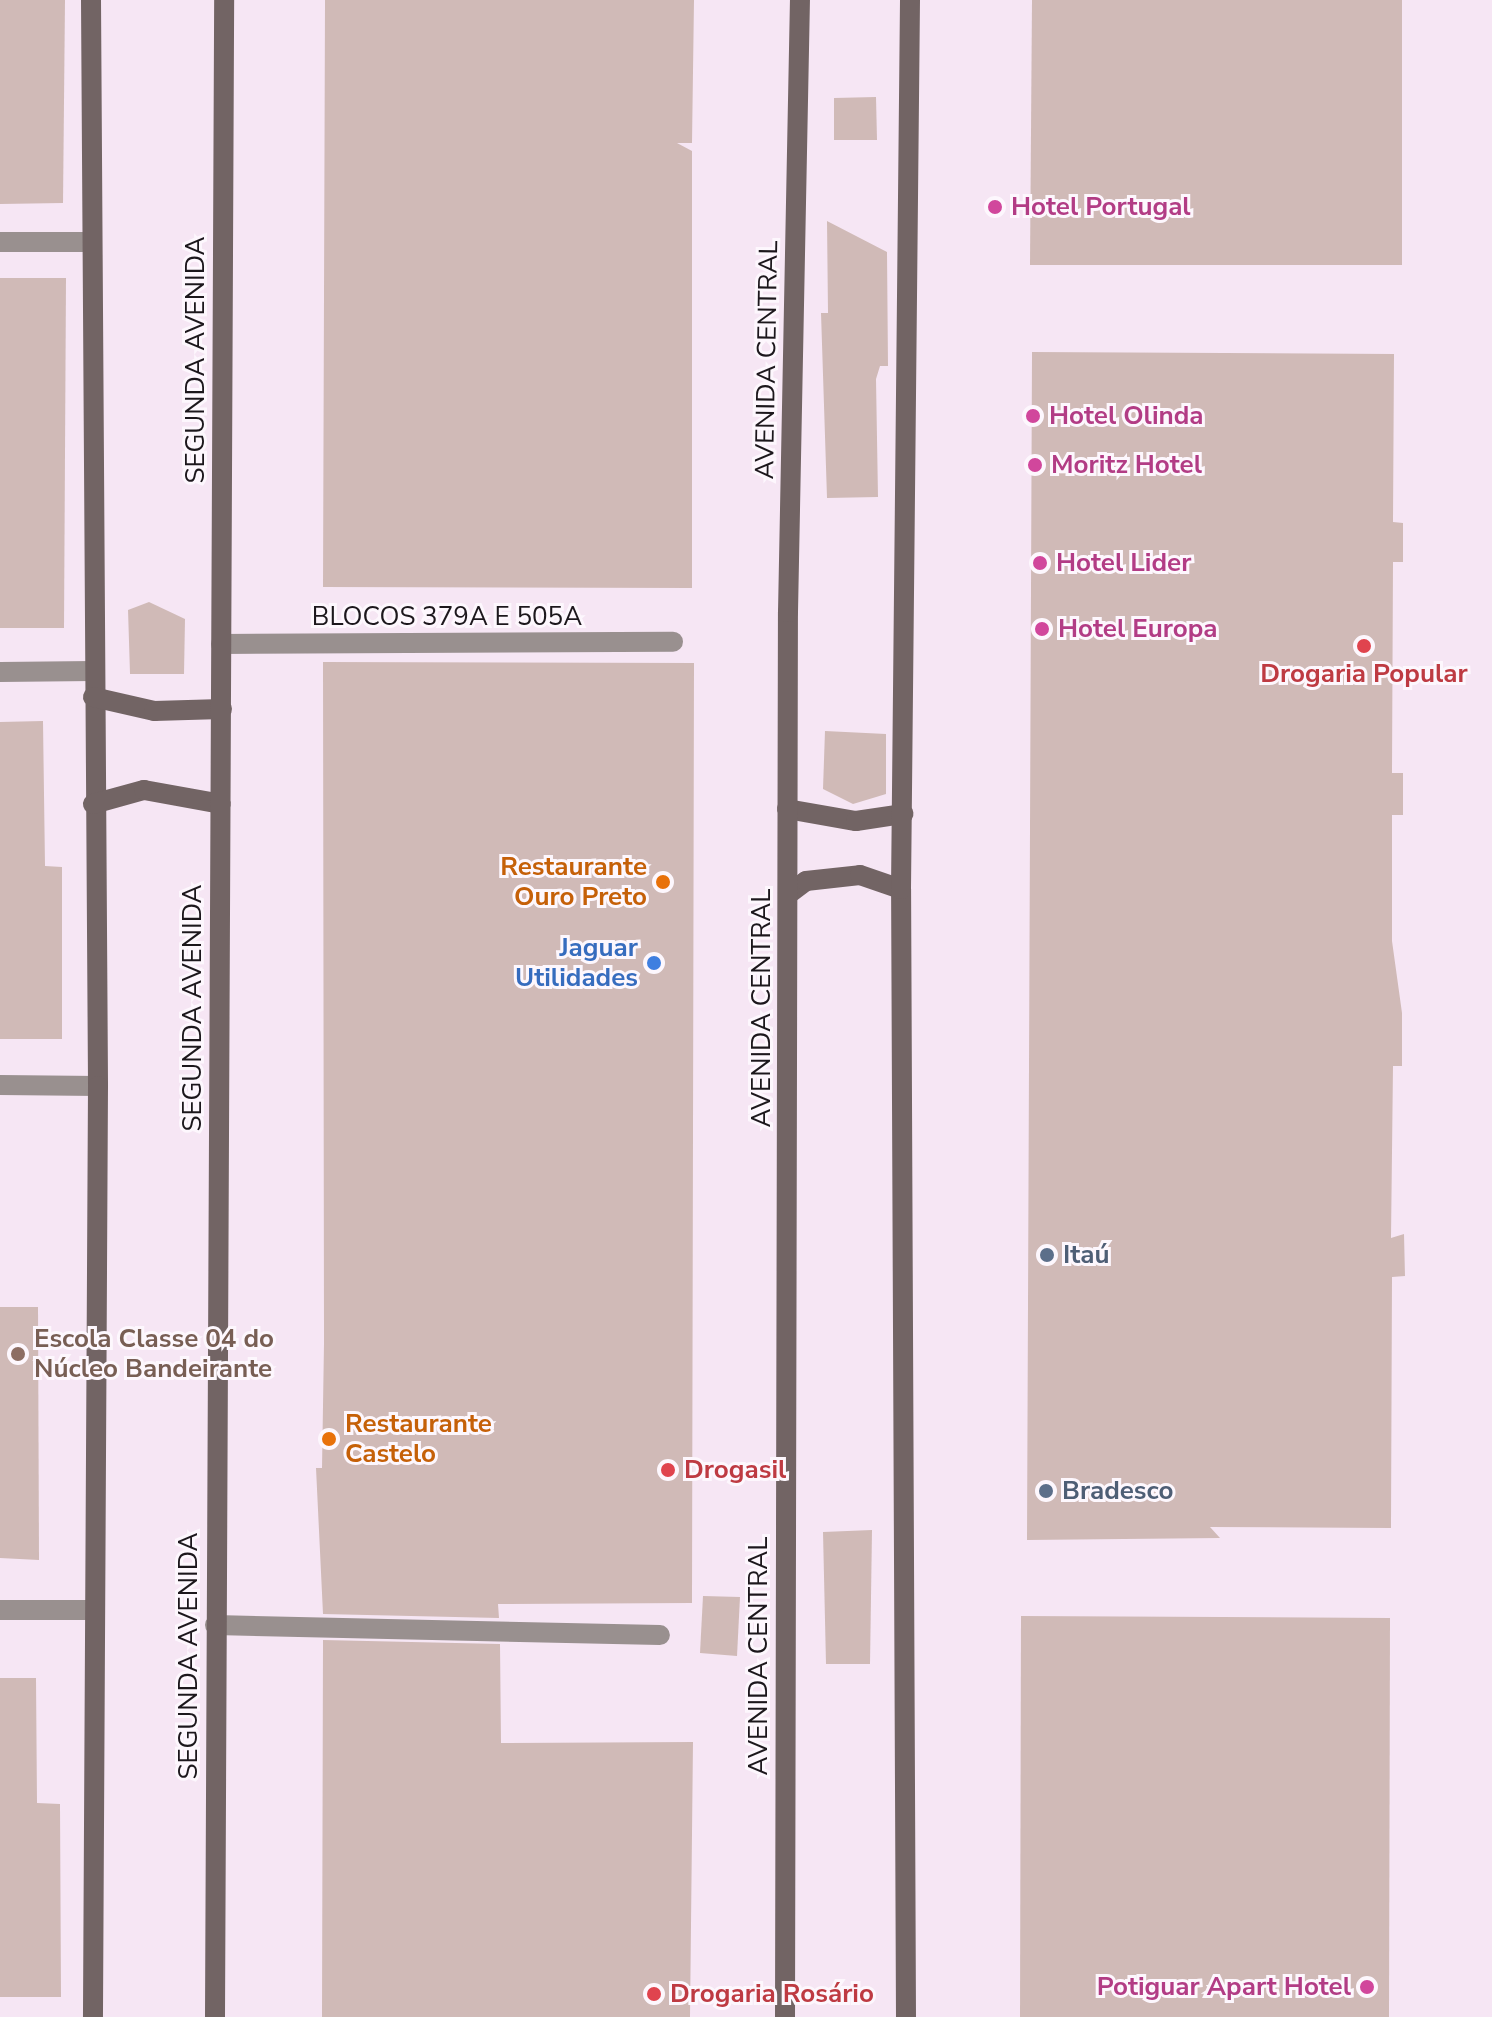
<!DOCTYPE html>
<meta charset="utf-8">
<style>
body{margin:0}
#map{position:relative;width:1492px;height:2017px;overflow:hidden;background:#f6e6f4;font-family:"Nunito Sans",sans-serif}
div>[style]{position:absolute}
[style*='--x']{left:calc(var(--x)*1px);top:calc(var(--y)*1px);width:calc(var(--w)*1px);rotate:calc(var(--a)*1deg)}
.building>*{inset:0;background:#d0bab7}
.street>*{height:20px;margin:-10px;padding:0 10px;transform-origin:10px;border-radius:10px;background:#99908f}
.secondary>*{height:20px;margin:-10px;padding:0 10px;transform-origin:10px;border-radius:10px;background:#726464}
.dots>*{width:22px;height:22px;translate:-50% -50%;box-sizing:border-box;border:4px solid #fdf7fd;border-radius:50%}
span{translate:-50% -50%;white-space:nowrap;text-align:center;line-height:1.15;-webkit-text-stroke:6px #fdf7fd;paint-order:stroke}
.hotel-label{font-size:26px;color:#b23c85;font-weight:700}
.left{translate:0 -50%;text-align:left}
.right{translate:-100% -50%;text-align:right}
.street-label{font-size:26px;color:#1c171c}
.health-label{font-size:26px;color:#be3a42;font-weight:700}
.food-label{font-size:26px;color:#c56008;font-weight:700}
.shop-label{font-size:26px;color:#366cbe;font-weight:700}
.service-label{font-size:26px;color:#4e5e75;font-weight:700}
.education-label{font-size:26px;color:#785e54;font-weight:700}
</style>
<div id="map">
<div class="building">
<i style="clip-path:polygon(0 0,65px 0,63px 203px,0 204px)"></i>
<i style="clip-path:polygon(325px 0,694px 0,692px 143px,677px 143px,692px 151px,692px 588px,323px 587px)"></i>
<i style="clip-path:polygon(1032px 0,1402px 0,1402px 265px,1030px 265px)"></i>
<i style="clip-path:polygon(876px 97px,877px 140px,834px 140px,834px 98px)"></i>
<i style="clip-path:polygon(827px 221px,887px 252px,888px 366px,880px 366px,876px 379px,878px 497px,827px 498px,821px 313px,828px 313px)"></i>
<i style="clip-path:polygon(0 278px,66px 278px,64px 628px,0 628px)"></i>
<i style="clip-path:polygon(1032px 352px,1394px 354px,1393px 522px,1403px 523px,1403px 562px,1393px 562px,1392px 773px,1403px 773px,1403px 815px,1392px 815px,1392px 941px,1402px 1013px,1402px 1066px,1393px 1066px,1391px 1238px,1404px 1234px,1405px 1276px,1392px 1277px,1391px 1528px,1210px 1527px,1220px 1538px,1027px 1540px)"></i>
<i style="clip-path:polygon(149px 602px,185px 619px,184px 674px,130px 674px,128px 610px)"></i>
<i style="clip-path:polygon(323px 662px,694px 663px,692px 1603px,498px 1604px,499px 1618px,323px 1614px,316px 1468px,322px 1468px,324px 1343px)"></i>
<i style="clip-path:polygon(43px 721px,45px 866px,62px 867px,62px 1039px,0 1039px,0 722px)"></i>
<i style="clip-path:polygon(825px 731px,886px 734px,886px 794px,853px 804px,823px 789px)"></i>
<i style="clip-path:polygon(0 1307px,38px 1307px,39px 1560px,0 1558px)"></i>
<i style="clip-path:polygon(872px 1530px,870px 1664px,826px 1664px,823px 1532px)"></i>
<i style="clip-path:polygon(703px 1596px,740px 1597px,737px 1656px,700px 1653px)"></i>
<i style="clip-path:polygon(1021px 1616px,1390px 1618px,1389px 2017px,1020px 2017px)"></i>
<i style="clip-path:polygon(323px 1640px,500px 1644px,501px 1743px,693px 1742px,690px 2017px,322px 2017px)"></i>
<i style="clip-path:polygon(0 1678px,36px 1678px,37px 1803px,60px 1804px,61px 1997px,0 1997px)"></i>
</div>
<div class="street">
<i style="--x:0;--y:242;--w:92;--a:0"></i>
<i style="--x:221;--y:644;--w:452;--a:-0.3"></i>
<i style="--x:0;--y:672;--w:93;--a:-0.6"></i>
<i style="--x:0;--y:1085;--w:98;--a:0.6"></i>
<i style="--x:0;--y:1610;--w:95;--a:0"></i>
<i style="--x:215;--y:1625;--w:445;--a:1.3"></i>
</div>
<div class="secondary">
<i style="--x:91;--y:0;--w:1086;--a:89.63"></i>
<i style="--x:98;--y:1086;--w:931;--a:90.31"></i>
<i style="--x:93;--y:697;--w:63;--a:12.9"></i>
<i style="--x:154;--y:711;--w:68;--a:-1.7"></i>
<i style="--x:93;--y:804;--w:53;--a:-15.4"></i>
<i style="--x:144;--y:790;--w:78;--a:10.3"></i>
<i style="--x:787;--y:809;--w:70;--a:9.9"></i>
<i style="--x:856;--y:821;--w:48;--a:-8.5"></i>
<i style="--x:790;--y:893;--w:20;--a:-37"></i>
<i style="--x:806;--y:881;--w:54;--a:-6.3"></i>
<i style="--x:860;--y:875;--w:43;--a:18.9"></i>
<i style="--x:215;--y:2017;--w:2017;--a:-89.74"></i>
<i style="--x:785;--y:2017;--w:1405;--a:-89.88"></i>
<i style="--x:788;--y:612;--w:612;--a:-88.88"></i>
<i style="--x:906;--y:2017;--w:1128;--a:-90.25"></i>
<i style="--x:901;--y:889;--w:889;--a:-89.42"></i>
</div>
<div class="dots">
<i style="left:995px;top:207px;background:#d1479c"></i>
<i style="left:1033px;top:416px;background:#d1479c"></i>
<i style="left:1035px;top:465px;background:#d1479c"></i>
<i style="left:1040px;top:563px;background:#d1479c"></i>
<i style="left:1042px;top:629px;background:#d1479c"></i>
<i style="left:1364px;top:646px;background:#e0444e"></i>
<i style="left:663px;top:882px;background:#e8710a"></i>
<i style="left:654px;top:963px;background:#3f7fe0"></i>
<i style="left:1047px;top:1255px;background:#5c6f8a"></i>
<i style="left:18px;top:1354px;background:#8d6e63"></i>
<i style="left:329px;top:1439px;background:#e8710a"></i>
<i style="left:668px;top:1470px;background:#e0444e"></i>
<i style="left:1046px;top:1491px;background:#5c6f8a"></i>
<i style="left:1367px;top:1987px;background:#d1479c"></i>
<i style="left:654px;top:1994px;background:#e0444e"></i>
</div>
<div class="hotel-label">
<span class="left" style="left:1011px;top:207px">Hotel Portugal</span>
<span class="left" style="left:1049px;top:416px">Hotel Olinda</span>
<span class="left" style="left:1051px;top:465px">Moritz Hotel</span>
<span class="left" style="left:1056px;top:563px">Hotel Lider</span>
<span class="left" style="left:1058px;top:629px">Hotel Europa</span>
<span class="right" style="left:1351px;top:1987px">Potiguar Apart Hotel</span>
</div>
<div class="street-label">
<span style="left:196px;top:360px;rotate:-90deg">SEGUNDA AVENIDA</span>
<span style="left:767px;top:360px;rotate:-89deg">AVENIDA CENTRAL</span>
<span style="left:447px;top:617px">BLOCOS 379A E 505A</span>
<span style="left:193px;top:1008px;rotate:-90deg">SEGUNDA AVENIDA</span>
<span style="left:762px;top:1008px;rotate:-90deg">AVENIDA CENTRAL</span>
<span style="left:189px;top:1656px;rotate:-90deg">SEGUNDA AVENIDA</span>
<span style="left:759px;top:1656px;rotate:-90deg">AVENIDA CENTRAL</span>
</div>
<div class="health-label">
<span style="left:1364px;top:674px">Drogaria Popular</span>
<span class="left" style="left:684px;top:1470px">Drogasil</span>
<span class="left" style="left:670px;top:1994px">Drogaria Rosário</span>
</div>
<div class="food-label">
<span class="right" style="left:647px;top:882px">Restaurante<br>Ouro Preto</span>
<span class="left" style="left:345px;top:1439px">Restaurante<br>Castelo</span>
</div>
<div class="shop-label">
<span class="right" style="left:638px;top:963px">Jaguar<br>Utilidades</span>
</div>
<div class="service-label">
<span class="left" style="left:1063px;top:1255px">Itaú</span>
<span class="left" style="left:1062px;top:1491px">Bradesco</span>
</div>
<div class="education-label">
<span class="left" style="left:34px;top:1354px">Escola Classe 04 do<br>Núcleo Bandeirante</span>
</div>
</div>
